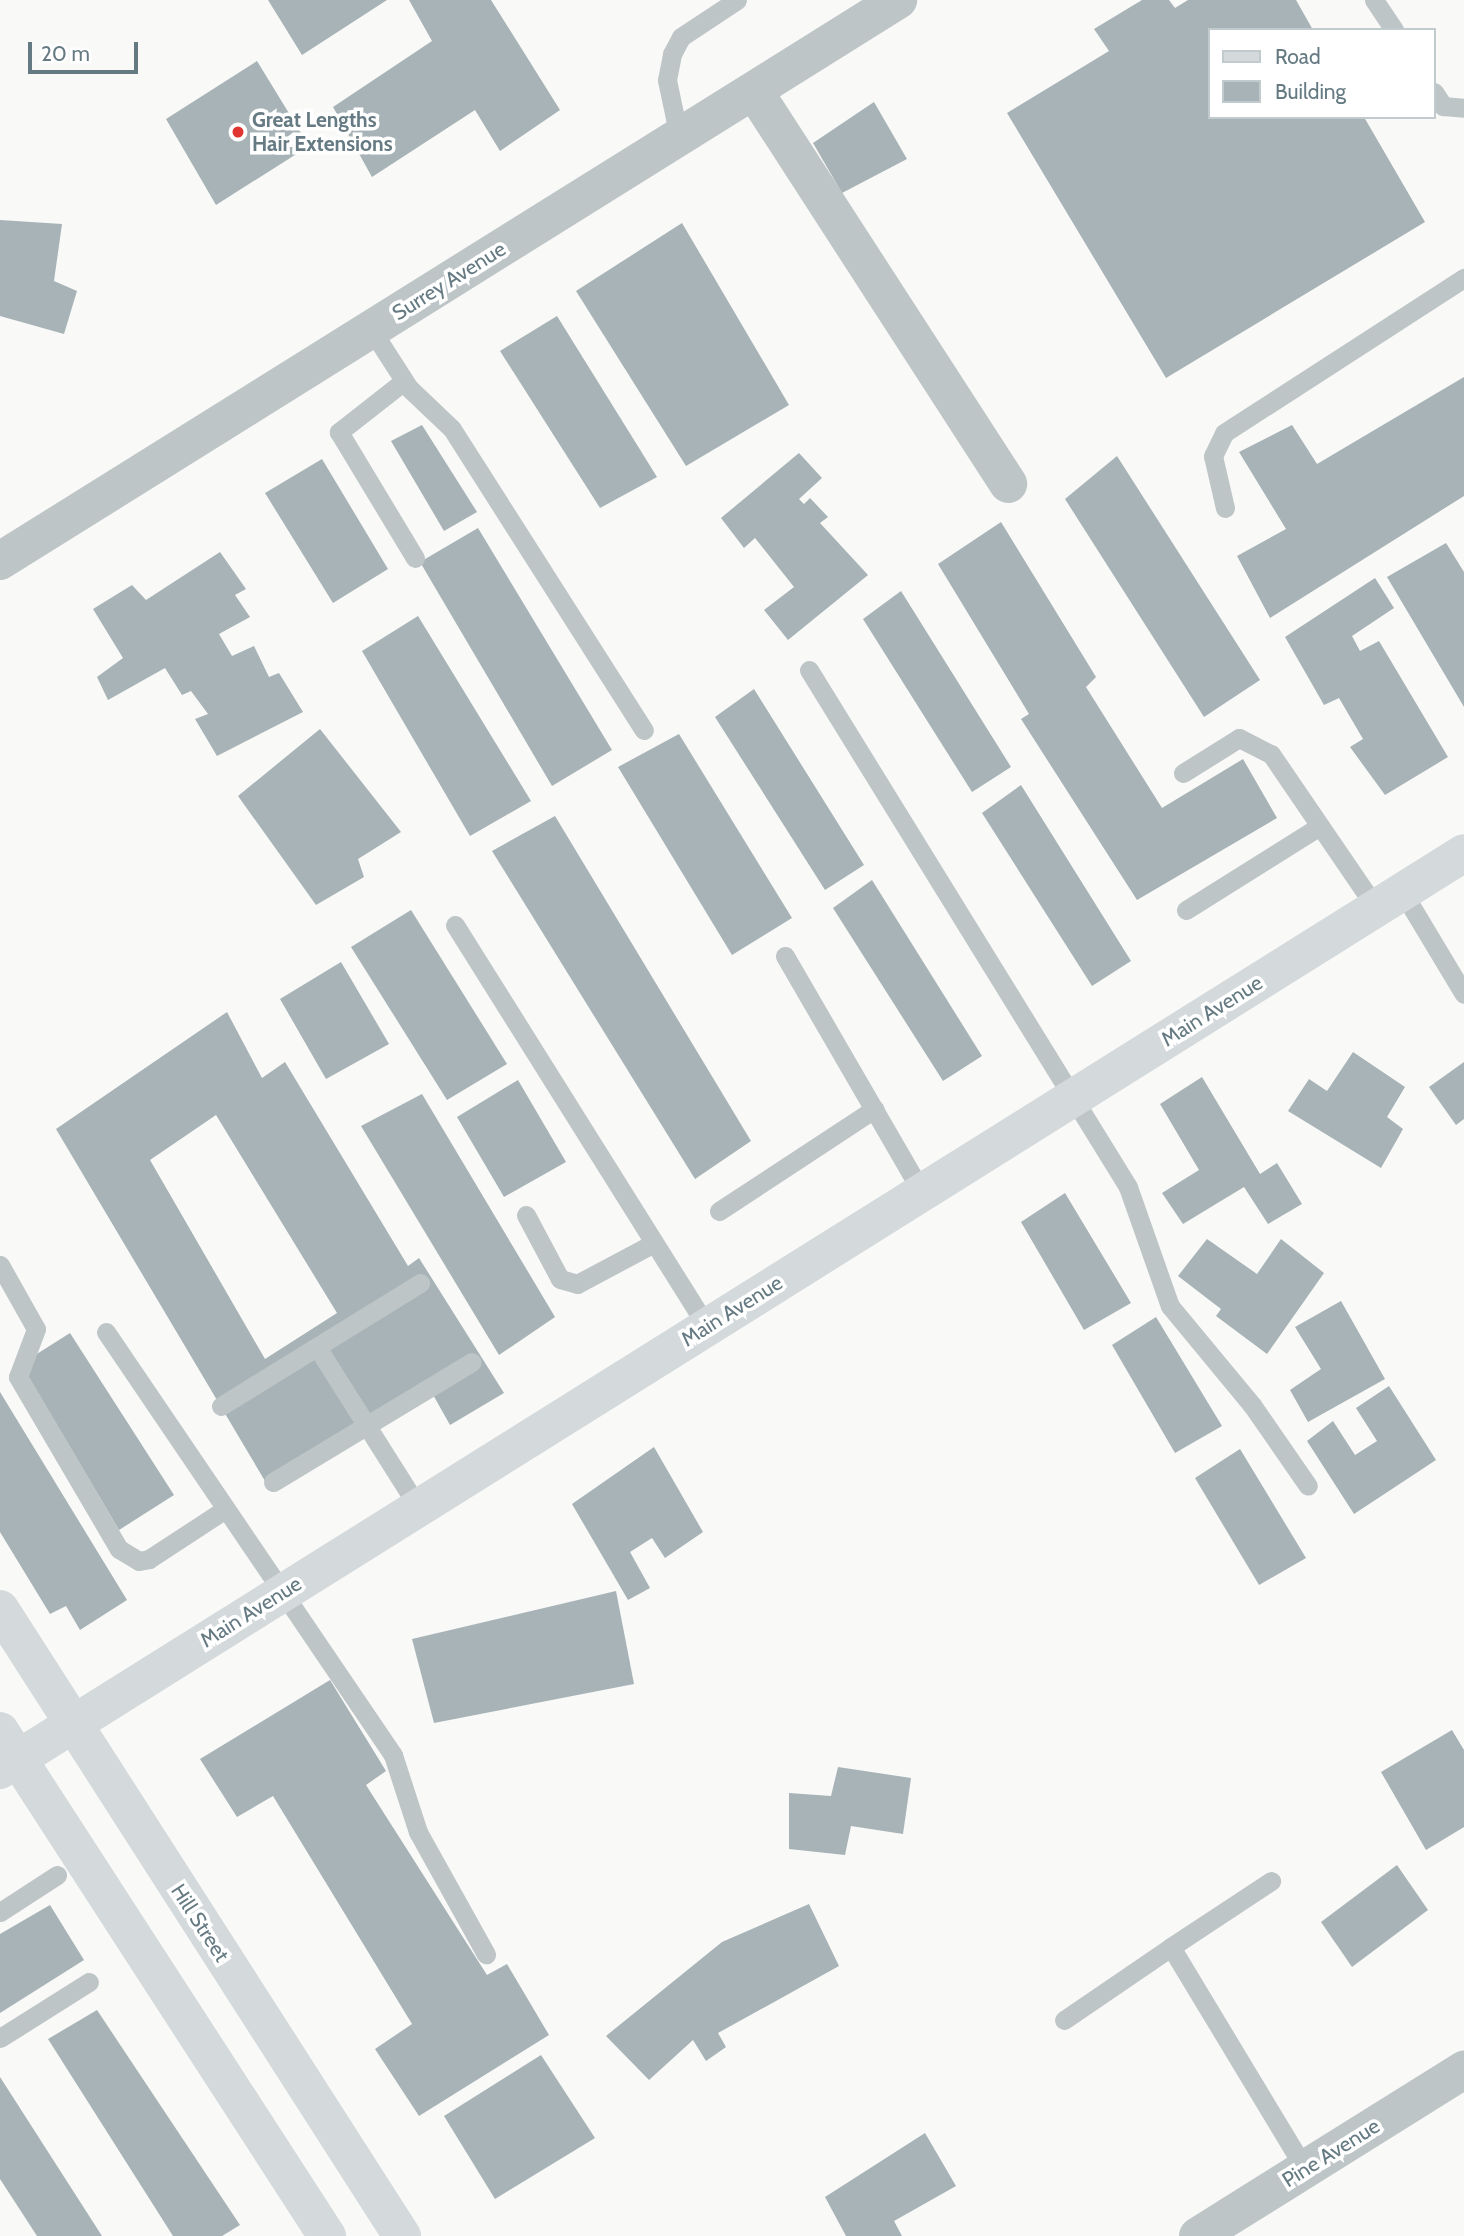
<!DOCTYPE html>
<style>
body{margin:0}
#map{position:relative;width:1464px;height:2236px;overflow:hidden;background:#f9f9f7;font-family:Cabin,sans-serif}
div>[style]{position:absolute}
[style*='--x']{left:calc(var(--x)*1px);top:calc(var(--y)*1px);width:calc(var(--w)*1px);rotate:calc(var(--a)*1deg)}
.building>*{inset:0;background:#a7b3b6}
.lane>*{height:19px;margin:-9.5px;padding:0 9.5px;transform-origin:9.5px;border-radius:9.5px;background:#bec5c7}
.street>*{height:38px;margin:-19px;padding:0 19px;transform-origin:19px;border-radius:19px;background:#bec5c7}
.secondary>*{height:38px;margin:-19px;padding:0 19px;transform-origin:19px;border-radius:19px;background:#d4d9dc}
.dots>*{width:19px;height:19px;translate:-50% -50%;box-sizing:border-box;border:4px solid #fff;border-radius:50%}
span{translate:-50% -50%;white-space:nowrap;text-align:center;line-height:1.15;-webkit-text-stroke:7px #fff;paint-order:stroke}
.poi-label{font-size:21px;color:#657a82;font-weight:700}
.left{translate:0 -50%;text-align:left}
.street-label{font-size:21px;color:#657a82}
.legend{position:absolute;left:1208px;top:28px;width:228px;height:91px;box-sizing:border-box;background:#fff;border:2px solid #c1cacd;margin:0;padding:9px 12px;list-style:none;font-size:21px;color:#657a82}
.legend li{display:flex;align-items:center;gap:14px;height:35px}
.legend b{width:35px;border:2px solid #c1cacd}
.scale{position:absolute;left:28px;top:42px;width:110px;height:32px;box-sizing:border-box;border:4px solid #657a82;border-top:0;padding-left:9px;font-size:21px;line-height:24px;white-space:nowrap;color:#657a82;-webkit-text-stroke:5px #fff;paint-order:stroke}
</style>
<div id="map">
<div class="building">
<i style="clip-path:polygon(268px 0,387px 0,302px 55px)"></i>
<i style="clip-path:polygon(409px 0,491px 0,560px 110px,500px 151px,475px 110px,372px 177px,333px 107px,432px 41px)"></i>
<i style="clip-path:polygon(1142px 0,1169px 0,1175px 8px,1188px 0,1296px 0,1313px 30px,1210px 30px,1210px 117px,1364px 117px,1425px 222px,1166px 378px,1007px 113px,1109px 51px,1094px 29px)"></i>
<i style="clip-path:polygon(257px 61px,309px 146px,216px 205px,166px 119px)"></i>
<i style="clip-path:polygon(874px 102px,907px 159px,842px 193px,813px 143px)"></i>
<i style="clip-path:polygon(0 220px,62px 224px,54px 281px,77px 291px,64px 334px,0 316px)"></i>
<i style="clip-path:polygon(682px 223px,789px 405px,686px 466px,576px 291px)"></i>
<i style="clip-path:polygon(557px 316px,657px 477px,600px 508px,500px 351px)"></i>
<i style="clip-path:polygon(1464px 377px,1464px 496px,1270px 618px,1237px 556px,1286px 529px,1239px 452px,1292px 425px,1317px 464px)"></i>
<i style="clip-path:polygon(422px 425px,477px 512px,444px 531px,391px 441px)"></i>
<i style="clip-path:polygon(799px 453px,822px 478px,799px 499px,804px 504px,810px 498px,828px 517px,820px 523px,868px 575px,788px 640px,764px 610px,794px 587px,755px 538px,744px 548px,721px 518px)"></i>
<i style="clip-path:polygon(1117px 456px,1260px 680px,1204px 717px,1065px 499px)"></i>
<i style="clip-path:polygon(322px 459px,388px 569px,333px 603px,265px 493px)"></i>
<i style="clip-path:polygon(1001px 522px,1096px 677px,1086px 687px,1162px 808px,1243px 759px,1277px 818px,1137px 900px,1021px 719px,1029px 714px,938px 564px)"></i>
<i style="clip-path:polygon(478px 528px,612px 750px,552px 786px,420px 562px)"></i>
<i style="clip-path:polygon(1446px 543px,1464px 572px,1464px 707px,1387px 577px)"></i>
<i style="clip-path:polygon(220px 552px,246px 589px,235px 595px,250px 617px,219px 634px,232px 656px,254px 646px,269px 677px,279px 673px,303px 712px,217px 756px,195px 719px,208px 714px,191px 691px,182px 695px,165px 668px,108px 700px,97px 677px,123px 658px,93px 609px,132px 585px,146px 600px)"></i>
<i style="clip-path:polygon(1375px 578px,1394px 608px,1352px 636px,1360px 651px,1379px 641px,1448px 757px,1385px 795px,1350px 747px,1363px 739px,1339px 698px,1324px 705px,1285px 637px)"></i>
<i style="clip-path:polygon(901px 591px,1011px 767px,972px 792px,863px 619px)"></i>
<i style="clip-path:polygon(418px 616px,531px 801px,470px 836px,362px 651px)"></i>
<i style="clip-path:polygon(754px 689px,864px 865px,825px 890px,715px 717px)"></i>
<i style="clip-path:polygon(320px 729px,401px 832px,358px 859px,364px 877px,316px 905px,238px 796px)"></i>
<i style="clip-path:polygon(679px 734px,792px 918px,732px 955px,618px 767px)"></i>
<i style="clip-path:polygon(1021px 785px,1131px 961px,1092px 986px,982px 813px)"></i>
<i style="clip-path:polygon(555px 816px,751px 1141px,695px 1179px,492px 851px)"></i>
<i style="clip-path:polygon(872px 880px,982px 1056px,943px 1081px,833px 908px)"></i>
<i style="clip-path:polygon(411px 910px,507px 1064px,447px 1100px,351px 947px)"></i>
<i style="clip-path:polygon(341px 962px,389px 1044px,326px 1079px,280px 999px)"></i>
<i style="clip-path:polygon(evenodd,227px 1012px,262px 1078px,285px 1062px,408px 1266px,419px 1258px,504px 1393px,450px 1425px,427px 1384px,268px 1486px,56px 1129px,227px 1012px,216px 1115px,337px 1313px,265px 1359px,150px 1160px,216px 1115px)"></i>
<i style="clip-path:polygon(1353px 1052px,1405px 1087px,1387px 1117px,1403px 1129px,1381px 1168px,1288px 1111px,1309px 1079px,1327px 1091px)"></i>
<i style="clip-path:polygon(1464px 1062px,1464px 1119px,1456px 1125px,1429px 1087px)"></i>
<i style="clip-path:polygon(1202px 1077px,1260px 1174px,1277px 1163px,1302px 1204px,1268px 1224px,1244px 1187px,1183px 1224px,1162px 1193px,1199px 1170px,1160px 1104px)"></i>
<i style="clip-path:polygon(518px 1080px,566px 1162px,504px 1197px,457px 1117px)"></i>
<i style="clip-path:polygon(422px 1094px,555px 1317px,499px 1355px,361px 1126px)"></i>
<i style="clip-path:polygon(1065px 1193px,1131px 1303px,1084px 1330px,1021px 1222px)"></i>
<i style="clip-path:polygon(1207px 1239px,1257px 1274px,1281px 1239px,1324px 1273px,1267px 1354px,1216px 1316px,1221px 1309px,1178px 1276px)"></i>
<i style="clip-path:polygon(1341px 1301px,1385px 1379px,1308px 1422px,1290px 1390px,1321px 1369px,1295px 1327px)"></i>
<i style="clip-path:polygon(1156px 1317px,1222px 1426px,1175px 1453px,1112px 1345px)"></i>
<i style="clip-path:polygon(70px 1333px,174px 1495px,119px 1530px,21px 1364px)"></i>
<i style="clip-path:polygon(1389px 1386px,1436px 1460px,1354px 1514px,1307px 1441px,1333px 1421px,1355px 1455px,1377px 1441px,1356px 1408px)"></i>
<i style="clip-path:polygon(0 1392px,127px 1600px,80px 1630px,66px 1606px,50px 1614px,0 1532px)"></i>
<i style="clip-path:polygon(654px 1447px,703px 1532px,665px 1558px,652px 1538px,630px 1552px,650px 1588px,628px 1600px,572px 1504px)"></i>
<i style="clip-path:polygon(1240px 1449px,1306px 1558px,1259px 1585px,1195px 1478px)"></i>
<i style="clip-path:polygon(616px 1591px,634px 1684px,434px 1723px,412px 1639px)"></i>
<i style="clip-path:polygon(330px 1680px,386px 1771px,366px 1785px,487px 1975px,507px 1964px,549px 2035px,419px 2116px,375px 2049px,412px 2024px,273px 1796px,237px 1817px,200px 1759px)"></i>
<i style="clip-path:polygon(1452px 1730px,1464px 1750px,1464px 1827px,1426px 1850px,1381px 1772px)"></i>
<i style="clip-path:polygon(838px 1767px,911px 1778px,903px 1834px,851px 1826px,845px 1855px,789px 1849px,789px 1793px,831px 1796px)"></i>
<i style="clip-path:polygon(1397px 1865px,1428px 1910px,1352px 1967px,1321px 1922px)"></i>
<i style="clip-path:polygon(809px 1904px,839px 1966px,718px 2033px,726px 2047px,706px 2061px,693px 2040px,649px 2080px,606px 2036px,722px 1942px)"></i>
<i style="clip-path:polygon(50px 1905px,84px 1960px,0 2013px,0 1934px)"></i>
<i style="clip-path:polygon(97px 2010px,240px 2225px,222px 2236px,173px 2236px,48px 2039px)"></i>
<i style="clip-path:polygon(541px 2055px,595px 2138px,495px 2199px,444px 2116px)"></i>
<i style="clip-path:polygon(0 2077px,102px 2236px,37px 2236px,0 2179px)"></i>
<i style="clip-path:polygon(925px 2133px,956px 2186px,894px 2221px,902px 2236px,846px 2236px,825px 2197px)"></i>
</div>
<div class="lane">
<i style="--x:1374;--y:0;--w:36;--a:56"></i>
<i style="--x:1434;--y:92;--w:17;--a:57"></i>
<i style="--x:1443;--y:106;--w:21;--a:5"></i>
<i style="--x:679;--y:137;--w:58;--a:-101.9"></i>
<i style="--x:667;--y:80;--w:26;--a:-79"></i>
<i style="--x:672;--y:54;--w:19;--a:-62"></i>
<i style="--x:681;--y:37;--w:67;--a:-33.5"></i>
<i style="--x:371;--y:329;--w:70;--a:57.2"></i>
<i style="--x:409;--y:388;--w:59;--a:43.6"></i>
<i style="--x:452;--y:429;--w:357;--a:57.5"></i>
<i style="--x:404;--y:381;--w:83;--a:141.9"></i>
<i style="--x:339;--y:432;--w:147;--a:58.9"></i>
<i style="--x:1225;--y:508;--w:53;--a:-103"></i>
<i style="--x:1213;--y:456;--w:25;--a:-64"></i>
<i style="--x:1224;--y:433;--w:286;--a:-32.9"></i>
<i style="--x:809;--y:670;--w:607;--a:58.32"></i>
<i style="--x:1128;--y:1187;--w:126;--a:70.6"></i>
<i style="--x:1170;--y:1306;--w:129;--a:50.4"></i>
<i style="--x:1252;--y:1405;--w:98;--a:55.3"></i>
<i style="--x:1183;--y:773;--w:66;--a:-32"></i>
<i style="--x:1239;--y:738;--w:36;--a:27"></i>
<i style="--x:1271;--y:754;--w:186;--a:55.7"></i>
<i style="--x:1402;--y:891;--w:120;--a:59"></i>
<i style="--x:1186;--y:910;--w:158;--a:-32.1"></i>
<i style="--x:455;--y:925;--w:474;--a:57.9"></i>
<i style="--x:785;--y:956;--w:273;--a:59.9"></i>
<i style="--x:719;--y:1211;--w:186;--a:-33.3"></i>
<i style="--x:526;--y:1215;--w:72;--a:62"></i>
<i style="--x:560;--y:1279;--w:18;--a:16"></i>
<i style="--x:577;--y:1284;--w:87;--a:-28"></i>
<i style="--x:0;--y:1265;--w:73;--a:60.6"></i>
<i style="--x:36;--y:1329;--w:51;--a:110.6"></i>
<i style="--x:18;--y:1377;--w:199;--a:59.6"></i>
<i style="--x:119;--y:1549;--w:23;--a:31"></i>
<i style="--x:139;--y:1561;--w:10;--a:-11"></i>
<i style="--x:149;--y:1559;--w:90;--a:-33.2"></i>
<i style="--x:106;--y:1332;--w:511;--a:55.84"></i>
<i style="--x:393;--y:1755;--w:81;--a:72"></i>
<i style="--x:418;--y:1832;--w:140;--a:60.9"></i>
<i style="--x:317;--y:1347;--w:189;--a:57.7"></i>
<i style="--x:221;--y:1406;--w:234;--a:-31.7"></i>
<i style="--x:273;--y:1482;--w:232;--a:-31.1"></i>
<i style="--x:0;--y:1912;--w:68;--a:-33"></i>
<i style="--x:1171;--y:1947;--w:120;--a:-33.4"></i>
<i style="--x:1064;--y:2020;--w:130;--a:-34.3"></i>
<i style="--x:1171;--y:1947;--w:259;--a:58.9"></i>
<i style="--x:0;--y:2038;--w:105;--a:-32.2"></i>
</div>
<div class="street">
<i style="--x:754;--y:91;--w:468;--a:57.1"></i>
<i style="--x:0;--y:561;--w:1059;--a:-31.99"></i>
<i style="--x:1198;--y:2236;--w:314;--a:-32"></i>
</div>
<div class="secondary">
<i style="--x:0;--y:1609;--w:745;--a:57.33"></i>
<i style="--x:0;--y:1731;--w:602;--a:57.08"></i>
<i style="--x:0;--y:1770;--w:1727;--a:-32.06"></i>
</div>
<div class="dots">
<i style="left:238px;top:132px;background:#e03531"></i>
</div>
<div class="poi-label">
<span class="left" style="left:252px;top:132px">Great Lengths<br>Hair Extensions</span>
</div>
<div class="street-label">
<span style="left:449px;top:281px;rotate:-32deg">Surrey Avenue</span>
<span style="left:1212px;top:1011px;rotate:-32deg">Main Avenue</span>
<span style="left:732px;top:1311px;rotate:-32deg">Main Avenue</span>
<span style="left:251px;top:1612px;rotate:-32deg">Main Avenue</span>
<span style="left:200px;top:1923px;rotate:57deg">Hill Street</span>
<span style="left:1331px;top:2153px;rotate:-32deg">Pine Avenue</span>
</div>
<ul class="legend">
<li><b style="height:9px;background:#d4d9dc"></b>Road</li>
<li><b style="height:19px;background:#a7b3b6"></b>Building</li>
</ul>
<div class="scale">20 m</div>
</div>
